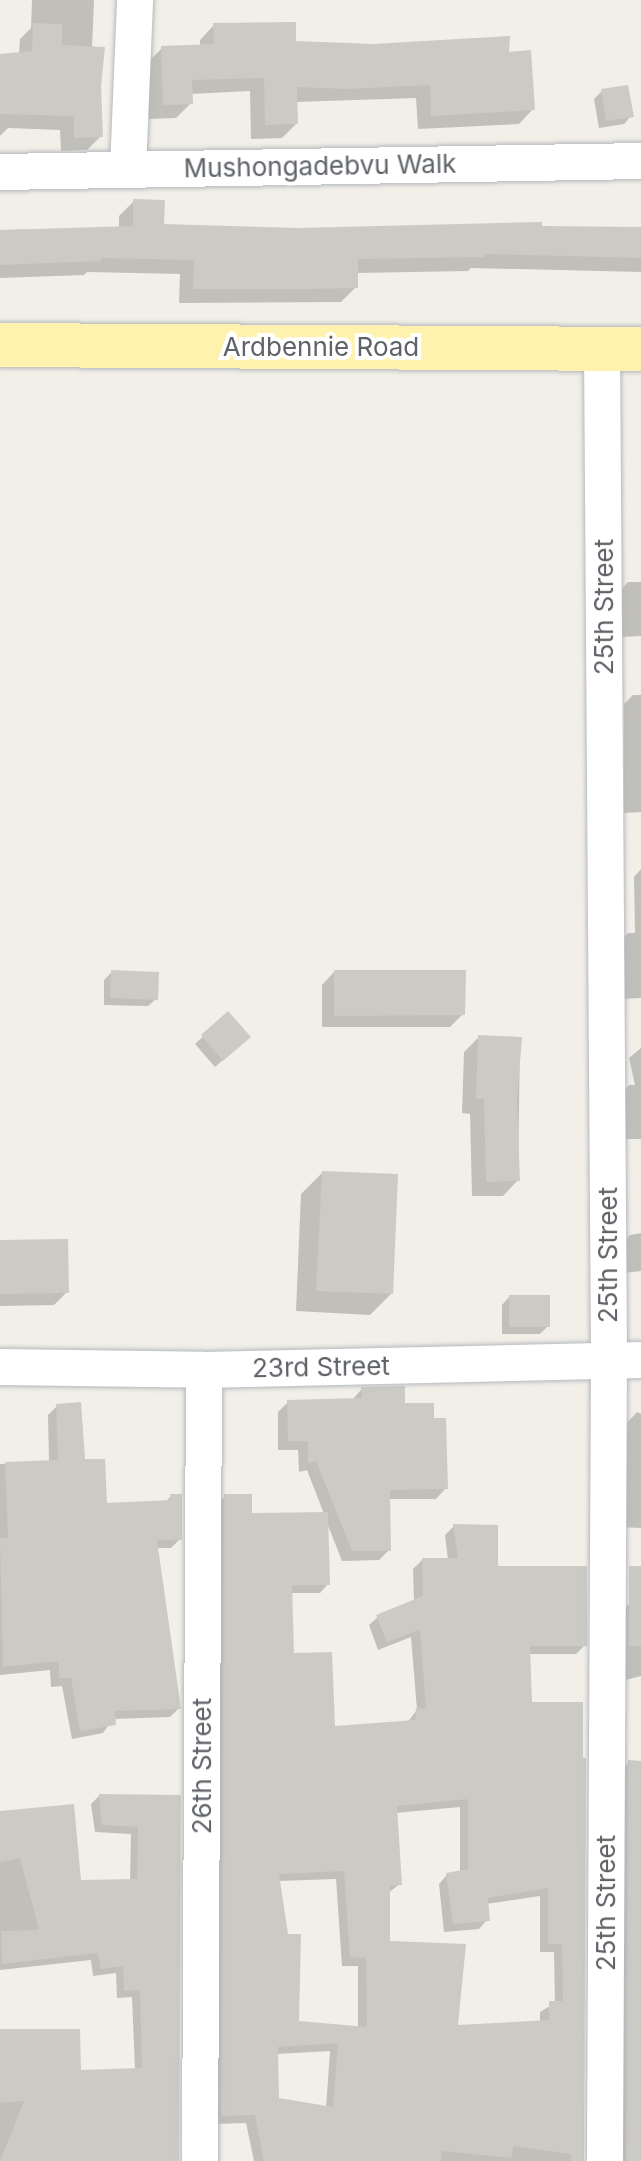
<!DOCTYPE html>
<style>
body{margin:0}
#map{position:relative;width:641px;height:2161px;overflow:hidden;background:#f1efe8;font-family:Inter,sans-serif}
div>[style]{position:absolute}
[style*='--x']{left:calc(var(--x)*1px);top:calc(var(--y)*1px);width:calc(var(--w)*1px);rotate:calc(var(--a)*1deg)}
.shadow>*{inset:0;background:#0003}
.building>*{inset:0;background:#cccac5}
.roads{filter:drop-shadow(0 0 2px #b5b8bc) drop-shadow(0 0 2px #b5b8bc)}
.minor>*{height:36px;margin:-18px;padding:0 18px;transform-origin:18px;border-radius:18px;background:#fff}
.major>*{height:44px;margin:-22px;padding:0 22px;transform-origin:22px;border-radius:22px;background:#fff2af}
span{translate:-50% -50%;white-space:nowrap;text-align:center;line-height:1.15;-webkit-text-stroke:8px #fff;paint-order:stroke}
.street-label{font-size:26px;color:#5f6368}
</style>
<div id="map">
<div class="shadow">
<i style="clip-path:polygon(32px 0,94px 0,92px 48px,99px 86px,101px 136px,87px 150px,61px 151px,60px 130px,8px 128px,0 136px,0 56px,19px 54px,20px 39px,31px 28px)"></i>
<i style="clip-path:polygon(214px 25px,294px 43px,506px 54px,533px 109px,519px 124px,418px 129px,416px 98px,296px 102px,296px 124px,282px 138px,251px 139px,250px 91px,190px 94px,191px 103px,176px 118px,149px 119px,147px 63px,162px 48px,200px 47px,200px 40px)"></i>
<i style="clip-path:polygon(602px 91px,631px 116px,624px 124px,599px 128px,594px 99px)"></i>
<i style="clip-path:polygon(134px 201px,162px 226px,226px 230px,641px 229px,641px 272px,471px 268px,468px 271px,356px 273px,356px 287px,341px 302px,179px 303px,180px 274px,87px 272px,84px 275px,0 278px,0 230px,119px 228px,119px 216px)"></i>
<i style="clip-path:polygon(628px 582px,641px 582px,641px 636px,622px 637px,619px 592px)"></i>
<i style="clip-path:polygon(633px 695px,641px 695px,641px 812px,624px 813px,624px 704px)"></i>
<i style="clip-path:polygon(641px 869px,641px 998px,619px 999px,619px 942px,628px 933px,635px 933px,634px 877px)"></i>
<i style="clip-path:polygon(112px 972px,156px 999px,148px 1006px,104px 1005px,104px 980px)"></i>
<i style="clip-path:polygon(334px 972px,463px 1014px,450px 1027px,322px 1027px,322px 985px)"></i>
<i style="clip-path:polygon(228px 1014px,241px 1044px,215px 1067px,195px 1044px)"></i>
<i style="clip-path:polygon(479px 1037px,520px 1039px,518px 1180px,503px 1196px,472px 1196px,470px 1114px,462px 1113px,464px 1052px)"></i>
<i style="clip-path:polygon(641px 1048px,641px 1139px,620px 1139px,620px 1094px,629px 1085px,635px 1085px,629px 1058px)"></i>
<i style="clip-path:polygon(322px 1173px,391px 1294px,370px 1315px,296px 1311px,301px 1194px)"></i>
<i style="clip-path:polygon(641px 1233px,641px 1271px,623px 1273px,622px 1243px,630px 1235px)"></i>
<i style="clip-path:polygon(0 1242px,67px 1292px,54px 1305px,0 1306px)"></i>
<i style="clip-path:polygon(509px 1297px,548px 1326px,540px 1334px,502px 1334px,502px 1305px)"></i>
<i style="clip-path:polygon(evenodd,362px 1389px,403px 1405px,446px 1488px,436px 1499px,388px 1499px,389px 1550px,379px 1560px,342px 1561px,327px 1523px,328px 1584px,320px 1593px,290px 1593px,292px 1655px,333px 1728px,407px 1723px,417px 1710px,411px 1637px,378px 1650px,369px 1625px,378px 1617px,414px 1602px,413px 1569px,422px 1560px,448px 1560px,445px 1535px,454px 1526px,585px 1645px,576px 1654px,528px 1654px,530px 1704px,581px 1704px,584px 2161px,254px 2161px,246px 2123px,213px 2124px,216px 1505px,225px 1496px,250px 1515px,324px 1514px,307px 1470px,299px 1472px,298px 1450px,278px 1450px,278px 1412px,288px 1402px,351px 1401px,362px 1389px,460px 1807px,460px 1873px,447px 1875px,439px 1884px,444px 1932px,479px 1929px,487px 1920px,486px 1904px,540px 1896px,540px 1952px,554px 1952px,555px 2003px,540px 2012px,540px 2022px,456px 2028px,388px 1943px,388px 1893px,400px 1884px,395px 1813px,460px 1807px,362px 1389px,336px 1879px,342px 1966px,358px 1966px,358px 2028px,297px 2022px,278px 1881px,336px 1879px,362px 1389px,330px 2051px,326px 2108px,277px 2100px,276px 2054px,330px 2051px)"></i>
<i style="clip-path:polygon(57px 1406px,105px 1505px,165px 1503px,171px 1496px,180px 1539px,171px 1548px,156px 1548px,179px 1708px,170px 1717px,113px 1719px,103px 1733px,72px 1739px,62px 1686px,51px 1687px,50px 1670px,0 1675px,0 1464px,49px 1462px,48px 1415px)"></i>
<i style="clip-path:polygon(637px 1412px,641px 1414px,641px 1528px,618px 1527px,625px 1425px)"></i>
<i style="clip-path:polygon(630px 1603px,641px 1603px,641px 1676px,622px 1681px,622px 1611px)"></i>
<i style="clip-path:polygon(629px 1762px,641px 1763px,641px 2161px,618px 2161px,620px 1771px)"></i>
<i style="clip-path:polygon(99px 1796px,179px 1797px,179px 2161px,0 2161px,0 2033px,79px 2072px,135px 2070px,132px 1997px,117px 1998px,116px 1973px,93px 1976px,91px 1960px,0 1970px,0 1813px,79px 1882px,130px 1881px,131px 1834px,95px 1832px,91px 1804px)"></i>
</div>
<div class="building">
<i style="clip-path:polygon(296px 22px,296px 41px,373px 44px,510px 36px,509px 52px,531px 50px,535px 110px,431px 116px,430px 85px,346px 89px,297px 87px,298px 124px,265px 125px,264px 78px,192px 80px,193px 104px,163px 105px,161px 46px,214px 44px,213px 23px)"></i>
<i style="clip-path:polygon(33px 23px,62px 24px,62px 45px,105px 47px,101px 86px,103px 137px,74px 138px,74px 116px,0 114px,0 54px,32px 51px)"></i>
<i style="clip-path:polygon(628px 85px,634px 117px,606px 121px,601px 89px)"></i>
<i style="clip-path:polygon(133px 199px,165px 200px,164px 224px,298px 228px,542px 222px,542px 226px,641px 227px,641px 258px,485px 254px,485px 257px,358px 259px,358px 288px,309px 289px,193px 289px,194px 260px,101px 258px,101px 261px,0 265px,0 230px,133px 226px)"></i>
<i style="clip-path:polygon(111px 970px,159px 972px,158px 1000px,110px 998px)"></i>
<i style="clip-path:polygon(334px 970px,466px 970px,465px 1015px,334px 1016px)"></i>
<i style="clip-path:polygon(228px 1011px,251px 1037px,223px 1061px,201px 1035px)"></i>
<i style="clip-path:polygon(478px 1035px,522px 1037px,517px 1100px,520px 1181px,486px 1182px,484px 1099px,476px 1099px)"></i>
<i style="clip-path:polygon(322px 1171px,398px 1174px,393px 1294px,316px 1291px)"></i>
<i style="clip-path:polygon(68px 1239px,69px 1293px,0 1294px,0 1240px)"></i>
<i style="clip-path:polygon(509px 1295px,550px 1295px,550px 1327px,509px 1327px)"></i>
<i style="clip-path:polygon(405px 1386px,405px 1403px,434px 1403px,434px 1418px,446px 1418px,448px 1489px,390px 1490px,391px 1551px,352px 1551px,316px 1461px,308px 1463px,308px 1441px,288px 1441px,287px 1400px,362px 1398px,361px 1387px)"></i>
<i style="clip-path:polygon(81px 1402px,85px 1459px,105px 1459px,107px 1503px,171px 1500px,170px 1494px,182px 1494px,182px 1540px,157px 1540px,181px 1709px,115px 1711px,116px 1725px,80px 1731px,71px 1678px,59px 1678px,59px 1661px,3px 1667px,0 1538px,8px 1538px,5px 1462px,58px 1460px,56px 1404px)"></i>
<i style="clip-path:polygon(evenodd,224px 1494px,252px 1494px,252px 1513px,328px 1512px,330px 1585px,292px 1585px,294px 1653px,332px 1652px,335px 1726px,415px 1720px,416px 1708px,426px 1709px,420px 1630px,387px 1642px,376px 1615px,423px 1596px,422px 1558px,458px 1558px,453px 1524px,498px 1525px,498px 1566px,587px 1566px,587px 1646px,530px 1646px,532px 1702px,583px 1702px,583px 1758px,586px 1758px,584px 2161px,571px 2161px,571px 2154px,513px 2146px,512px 2158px,441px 2151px,442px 2161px,264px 2161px,255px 2115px,221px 2116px,224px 1494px,468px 1799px,468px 1869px,446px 1873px,453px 1924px,490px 1921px,488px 1898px,548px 1888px,548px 1944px,562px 1944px,563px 2001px,549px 2001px,549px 2020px,458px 2025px,466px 1944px,390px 1941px,390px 1886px,402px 1885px,397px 1806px,468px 1799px,224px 1494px,344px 1871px,350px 1957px,366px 1958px,367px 2027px,299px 2021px,301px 1934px,288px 1934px,279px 1874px,344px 1871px,224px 1494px,338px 2043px,333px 2107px,279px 2098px,278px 2047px,338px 2043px)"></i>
<i style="clip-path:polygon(629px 1566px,641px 1566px,641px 1646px,629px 1646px)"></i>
<i style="clip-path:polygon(628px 1760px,641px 1761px,641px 2161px,626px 2161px)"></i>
<i style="clip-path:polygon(99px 1794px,181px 1795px,179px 2161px,0 2161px,24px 2101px,0 2103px,0 2029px,80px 2029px,81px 2070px,142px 2068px,140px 1990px,124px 1991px,123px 1966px,101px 1969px,98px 1953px,2px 1964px,1px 1931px,39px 1930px,20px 1858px,0 1862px,0 1811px,74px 1804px,81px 1880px,137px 1879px,138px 1827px,102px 1825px)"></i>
</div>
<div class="roads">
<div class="minor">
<i style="--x:128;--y:169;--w:169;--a:-87.6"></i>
<i style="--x:0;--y:172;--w:641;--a:-0.98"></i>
<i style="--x:602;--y:349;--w:1011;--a:89.6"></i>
<i style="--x:609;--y:1360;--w:801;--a:90.29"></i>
<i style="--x:0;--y:1367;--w:204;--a:0.8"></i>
<i style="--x:204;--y:1370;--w:437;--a:-1.3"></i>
<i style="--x:200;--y:2161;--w:791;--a:-89.71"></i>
</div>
<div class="major">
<i style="--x:0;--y:345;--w:641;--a:0.36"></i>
</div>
</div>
<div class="street-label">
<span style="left:320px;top:166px;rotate:-1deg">Mushongadebvu Walk</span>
<span style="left:321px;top:347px">Ardbennie Road</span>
<span style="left:604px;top:607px;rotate:-90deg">25th Street</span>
<span style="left:608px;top:1255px;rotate:-90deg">25th Street</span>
<span style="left:321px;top:1367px;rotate:-1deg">23rd Street</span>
<span style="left:202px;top:1766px;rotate:-90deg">26th Street</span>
<span style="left:606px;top:1903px;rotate:-90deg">25th Street</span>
</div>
</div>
